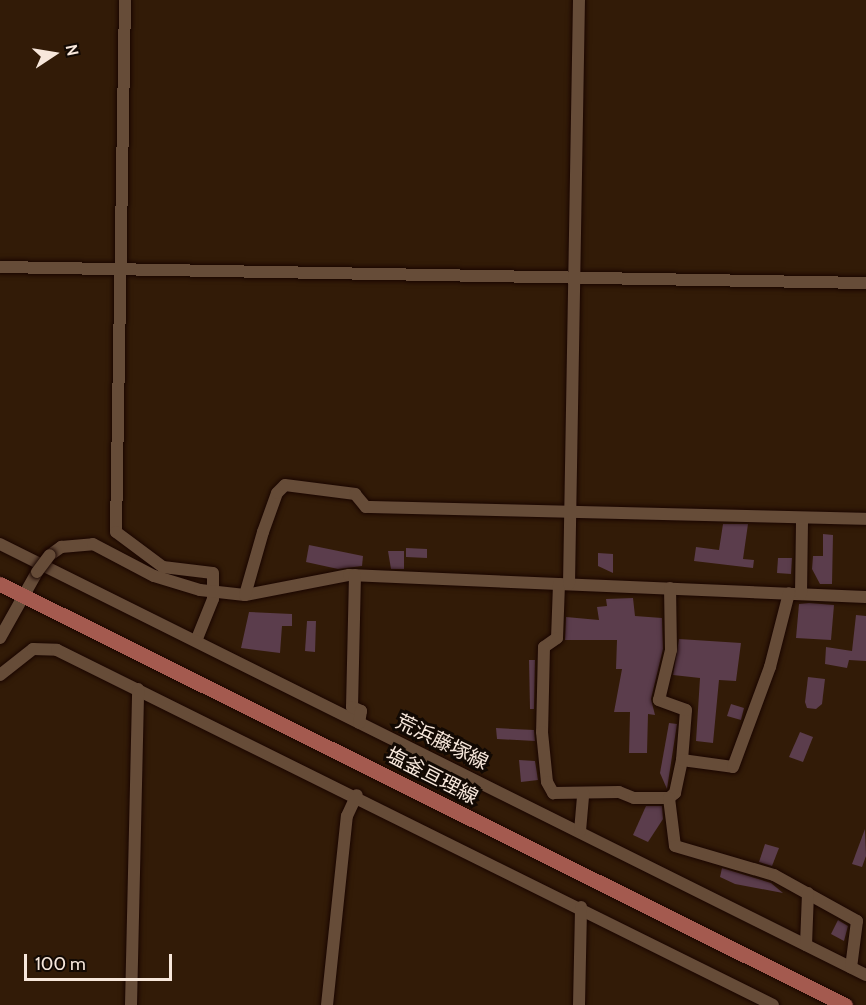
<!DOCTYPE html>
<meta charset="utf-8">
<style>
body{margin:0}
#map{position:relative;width:866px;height:1005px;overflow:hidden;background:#321b07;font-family:Cabin,"Noto Sans JP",sans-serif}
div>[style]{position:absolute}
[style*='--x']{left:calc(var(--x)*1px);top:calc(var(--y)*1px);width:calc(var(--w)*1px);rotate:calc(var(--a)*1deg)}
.building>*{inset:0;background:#5b3d4c}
.roads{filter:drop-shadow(0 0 2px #190500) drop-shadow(0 0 2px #190500)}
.minor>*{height:12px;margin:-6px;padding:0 6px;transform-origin:6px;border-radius:6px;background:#664c38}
.major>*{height:15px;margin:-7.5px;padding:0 7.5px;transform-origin:7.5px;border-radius:7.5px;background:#a45a4f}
.bridges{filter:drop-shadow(0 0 2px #190500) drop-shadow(0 0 2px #190500)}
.minor-bridge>*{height:12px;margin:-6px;padding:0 6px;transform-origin:6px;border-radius:6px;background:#664c38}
span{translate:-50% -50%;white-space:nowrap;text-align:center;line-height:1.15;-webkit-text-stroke:6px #120903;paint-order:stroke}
.street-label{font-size:20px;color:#f7e7db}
.north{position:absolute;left:24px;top:24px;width:60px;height:60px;-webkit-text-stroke:4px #120903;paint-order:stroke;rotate:78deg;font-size:16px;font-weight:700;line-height:24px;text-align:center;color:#f7e7db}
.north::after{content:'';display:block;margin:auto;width:21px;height:27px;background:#f7e7db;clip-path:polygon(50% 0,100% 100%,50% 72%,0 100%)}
.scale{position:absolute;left:24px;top:954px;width:148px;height:27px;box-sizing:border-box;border:3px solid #f7e7db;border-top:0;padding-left:8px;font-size:18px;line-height:21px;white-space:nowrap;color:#f7e7db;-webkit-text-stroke:4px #120903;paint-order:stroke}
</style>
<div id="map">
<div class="building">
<i style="clip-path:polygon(723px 524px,748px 524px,743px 559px,754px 560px,753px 568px,694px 561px,696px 547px,719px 550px)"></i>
<i style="clip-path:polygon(823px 534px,833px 535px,832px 584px,820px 584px,812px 569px,813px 556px,823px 556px)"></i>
<i style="clip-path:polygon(309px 545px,363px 556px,362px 566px,338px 569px,306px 562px)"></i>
<i style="clip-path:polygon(406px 548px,427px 549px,427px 558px,406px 557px)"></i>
<i style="clip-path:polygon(388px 551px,404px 551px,404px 569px,391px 569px)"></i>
<i style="clip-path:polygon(598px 553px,613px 554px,613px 573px,598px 566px)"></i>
<i style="clip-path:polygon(778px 558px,792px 558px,791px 574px,777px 573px)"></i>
<i style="clip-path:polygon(633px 598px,635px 616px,662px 618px,663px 649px,651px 699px,655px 715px,648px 714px,647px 753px,629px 753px,630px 712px,614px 712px,622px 669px,616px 669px,617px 640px,565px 640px,566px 617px,599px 620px,597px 607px,607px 606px,606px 599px)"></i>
<i style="clip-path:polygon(809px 603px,834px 605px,831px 640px,796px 638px,799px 604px)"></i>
<i style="clip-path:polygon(249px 612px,292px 614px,292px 626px,282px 626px,280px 653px,241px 648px)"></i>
<i style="clip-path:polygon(856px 615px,866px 616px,866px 661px,849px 660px,847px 668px,825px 664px,826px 647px,852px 651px)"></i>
<i style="clip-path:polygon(307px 621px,316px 621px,315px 652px,305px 651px)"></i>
<i style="clip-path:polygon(679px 639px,741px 643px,736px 681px,719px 680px,713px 743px,696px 741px,700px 678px,673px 675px)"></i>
<i style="clip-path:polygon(529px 660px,535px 660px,534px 709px,530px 709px)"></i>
<i style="clip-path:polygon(808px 677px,825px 679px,822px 704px,816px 709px,807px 708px,805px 702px)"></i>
<i style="clip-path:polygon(731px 704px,744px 708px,741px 720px,727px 716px)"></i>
<i style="clip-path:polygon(669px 723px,677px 724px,667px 789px,660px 773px)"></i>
<i style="clip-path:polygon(496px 728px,534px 730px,535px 741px,497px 739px)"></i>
<i style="clip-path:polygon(800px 732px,813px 737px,803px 762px,789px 757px)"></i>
<i style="clip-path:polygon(519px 760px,535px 761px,538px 780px,521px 782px)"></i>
<i style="clip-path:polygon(646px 806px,662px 806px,663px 819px,648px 842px,633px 835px)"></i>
<i style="clip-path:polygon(865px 829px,866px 856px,862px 867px,852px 864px)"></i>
<i style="clip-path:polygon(765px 844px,779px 848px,772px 866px,759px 862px)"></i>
<i style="clip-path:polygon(722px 868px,771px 883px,783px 893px,735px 884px,720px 877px)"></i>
<i style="clip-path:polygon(838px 920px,848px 926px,844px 941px,831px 934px)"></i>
</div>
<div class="roads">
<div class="minor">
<i style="--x:125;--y:0;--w:532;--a:90.97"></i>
<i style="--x:116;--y:532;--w:59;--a:36.7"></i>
<i style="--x:163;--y:567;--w:50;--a:6.8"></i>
<i style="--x:213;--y:573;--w:26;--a:90"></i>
<i style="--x:213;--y:599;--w:45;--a:112"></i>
<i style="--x:0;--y:267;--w:866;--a:1.06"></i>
<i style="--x:0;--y:544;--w:967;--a:26.46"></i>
<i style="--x:50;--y:555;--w:14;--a:-36"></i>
<i style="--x:61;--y:547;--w:32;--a:-5"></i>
<i style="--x:93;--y:544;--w:69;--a:27.7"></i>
<i style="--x:154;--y:576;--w:48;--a:16.9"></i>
<i style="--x:200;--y:590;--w:45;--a:6.3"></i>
<i style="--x:245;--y:595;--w:106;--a:-10.9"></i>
<i style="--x:349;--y:575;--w:517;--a:2.44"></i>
<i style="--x:355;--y:575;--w:132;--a:91.3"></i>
<i style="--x:352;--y:707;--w:10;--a:24"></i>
<i style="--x:361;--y:711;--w:12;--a:99"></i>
<i style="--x:559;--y:584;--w:54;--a:92.1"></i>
<i style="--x:557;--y:638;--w:16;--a:145"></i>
<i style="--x:544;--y:647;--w:85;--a:91.3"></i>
<i style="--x:542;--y:732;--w:50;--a:84.3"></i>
<i style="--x:547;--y:782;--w:13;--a:61"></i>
<i style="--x:553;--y:793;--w:66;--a:-0.9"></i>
<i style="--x:619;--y:792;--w:16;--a:22"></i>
<i style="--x:634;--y:798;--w:35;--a:0"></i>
<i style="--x:669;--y:798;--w:8;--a:-40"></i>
<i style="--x:675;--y:793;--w:34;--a:-78"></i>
<i style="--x:682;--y:760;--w:50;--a:-85.4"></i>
<i style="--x:686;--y:710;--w:29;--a:-160"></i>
<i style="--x:659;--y:700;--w:51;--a:-76.5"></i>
<i style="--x:671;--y:650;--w:62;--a:-90.9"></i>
<i style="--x:569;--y:584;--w:584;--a:-89.02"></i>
<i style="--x:801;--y:594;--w:76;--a:-89.2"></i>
<i style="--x:245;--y:595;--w:66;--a:-74.1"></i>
<i style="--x:263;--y:532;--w:41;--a:-70.3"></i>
<i style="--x:277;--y:493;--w:11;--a:-45"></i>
<i style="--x:285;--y:485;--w:71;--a:7.3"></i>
<i style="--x:355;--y:494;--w:17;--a:50"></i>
<i style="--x:366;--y:507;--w:500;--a:1.37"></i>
<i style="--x:0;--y:638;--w:76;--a:-60.7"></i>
<i style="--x:0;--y:675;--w:42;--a:-38.2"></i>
<i style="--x:33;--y:649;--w:24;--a:2"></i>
<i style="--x:57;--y:650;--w:799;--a:26.37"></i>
<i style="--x:682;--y:760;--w:51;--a:7.8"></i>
<i style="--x:733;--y:767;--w:107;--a:-69.7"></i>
<i style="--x:770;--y:667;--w:76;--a:-75.6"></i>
<i style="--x:669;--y:798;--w:48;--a:82.9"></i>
<i style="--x:675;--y:846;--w:103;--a:16.3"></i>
<i style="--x:774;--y:875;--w:95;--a:29"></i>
<i style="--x:857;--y:921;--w:47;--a:97.3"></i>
<i style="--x:580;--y:831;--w:38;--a:-85"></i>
<i style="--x:806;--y:945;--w:52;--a:-87.8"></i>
<i style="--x:131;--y:1005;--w:316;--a:-88.7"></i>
<i style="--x:327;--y:1005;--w:190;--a:-84"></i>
<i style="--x:347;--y:816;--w:23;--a:-65"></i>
<i style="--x:579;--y:1005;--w:98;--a:-88.8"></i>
</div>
<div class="major">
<i style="--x:0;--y:584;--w:944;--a:26.48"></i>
</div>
</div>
<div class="bridges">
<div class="minor-bridge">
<i style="--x:37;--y:572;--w:21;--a:-53"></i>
</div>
</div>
<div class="street-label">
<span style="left:442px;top:742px;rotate:26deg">荒浜藤塚線</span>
<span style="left:432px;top:776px;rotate:27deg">塩釜亘理線</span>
</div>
<div class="north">N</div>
<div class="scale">100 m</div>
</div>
